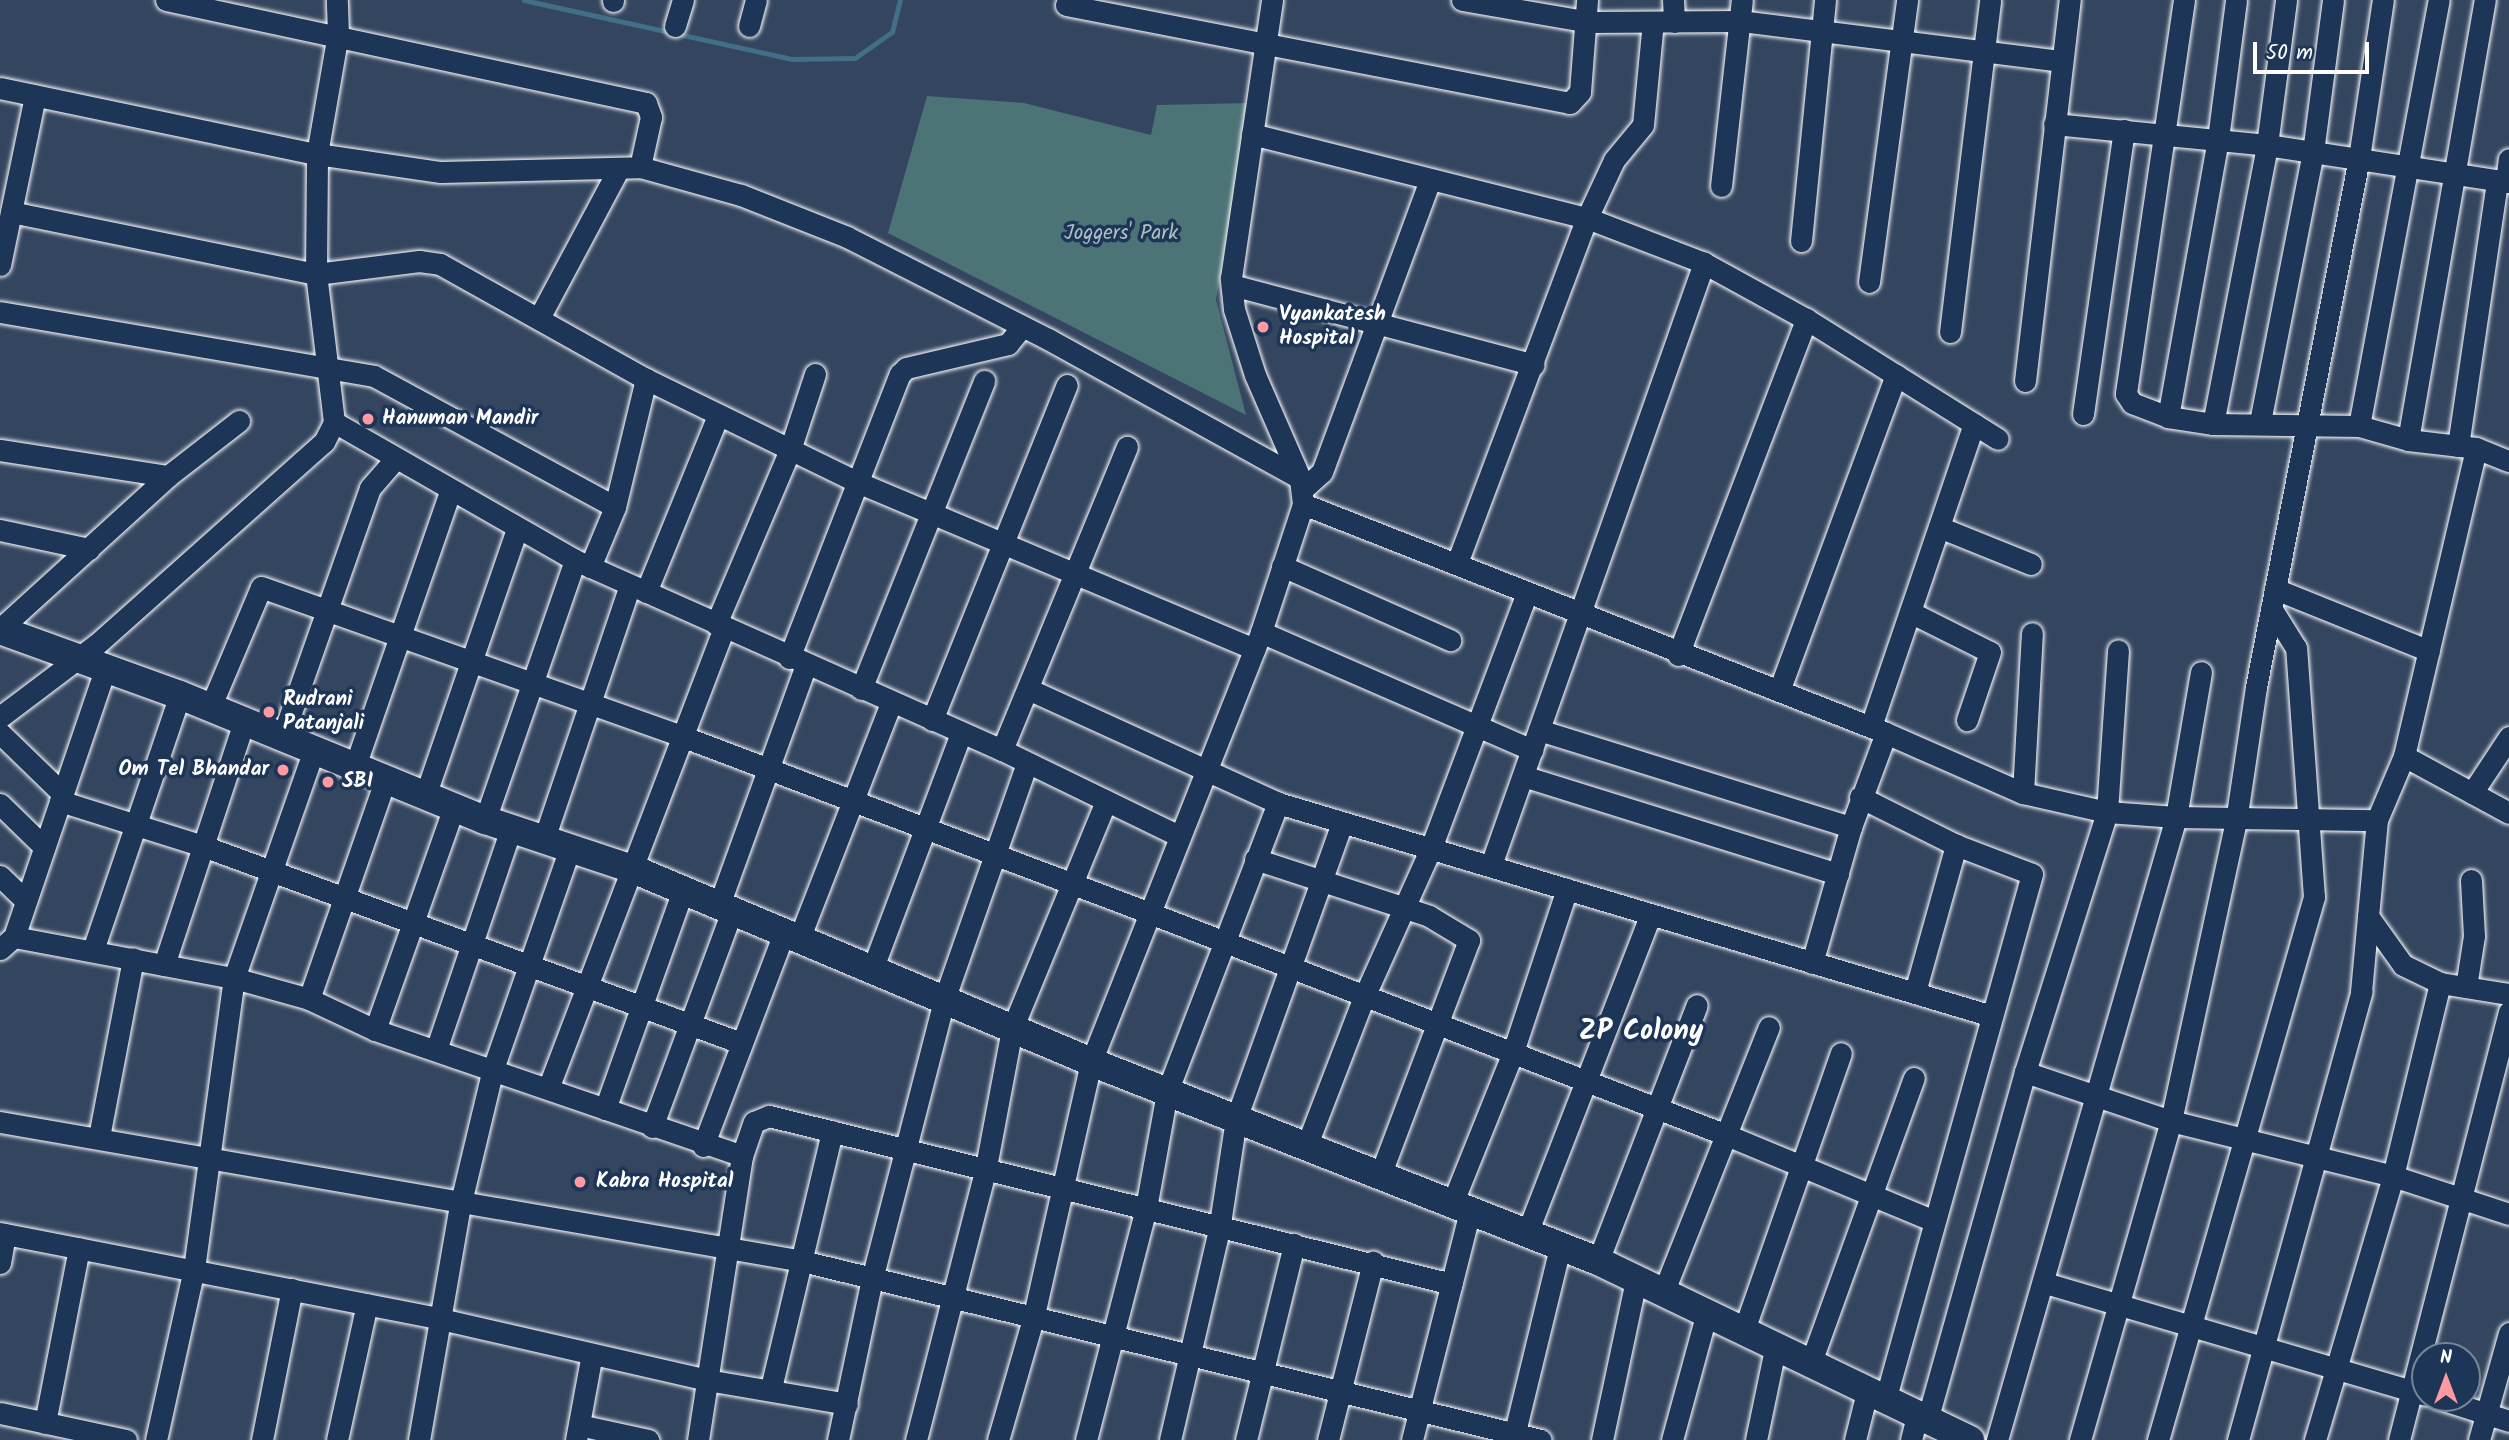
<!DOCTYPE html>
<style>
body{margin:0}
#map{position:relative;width:2509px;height:1440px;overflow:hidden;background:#34455f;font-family:Kalam,sans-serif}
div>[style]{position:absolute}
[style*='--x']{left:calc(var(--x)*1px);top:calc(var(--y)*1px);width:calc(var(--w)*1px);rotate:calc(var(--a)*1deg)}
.green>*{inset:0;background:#4c7376}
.stream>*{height:4.5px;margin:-2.25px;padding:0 2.25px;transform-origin:2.25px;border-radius:2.25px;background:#426e86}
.roads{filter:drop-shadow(0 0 2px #fff) drop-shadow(0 0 2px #fff)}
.minor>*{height:21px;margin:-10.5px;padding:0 10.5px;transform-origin:10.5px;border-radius:10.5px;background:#1d3557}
.major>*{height:28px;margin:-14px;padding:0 14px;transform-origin:14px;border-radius:14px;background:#1d3557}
.dots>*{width:19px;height:19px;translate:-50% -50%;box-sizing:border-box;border:4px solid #1d3557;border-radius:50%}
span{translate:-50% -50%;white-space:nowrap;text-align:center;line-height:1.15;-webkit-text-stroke:7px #1d3557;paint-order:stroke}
.park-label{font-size:21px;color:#aec0c1}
.poi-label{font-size:21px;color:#fff;font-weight:700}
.left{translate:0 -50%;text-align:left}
.right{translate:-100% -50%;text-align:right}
.district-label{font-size:28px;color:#fff;font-weight:700}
.north{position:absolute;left:2411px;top:1342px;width:70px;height:70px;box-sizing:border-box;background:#1d3557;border:2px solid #77869a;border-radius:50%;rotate:0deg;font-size:19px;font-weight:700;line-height:28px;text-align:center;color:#fff}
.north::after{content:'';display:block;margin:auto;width:24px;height:32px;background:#ff9aa2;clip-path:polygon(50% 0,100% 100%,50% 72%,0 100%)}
.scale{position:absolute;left:2253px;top:42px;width:116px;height:32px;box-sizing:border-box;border:4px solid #fff;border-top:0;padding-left:9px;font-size:21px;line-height:24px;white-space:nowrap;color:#fff;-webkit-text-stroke:5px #1d3557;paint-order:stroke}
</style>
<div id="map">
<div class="green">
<i style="clip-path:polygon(927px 96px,1024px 103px,1151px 135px,1157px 105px,1250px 103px,1216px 300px,1246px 415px,888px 233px)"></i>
</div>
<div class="stream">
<i style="--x:524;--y:0;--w:274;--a:12.4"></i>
<i style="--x:792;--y:59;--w:63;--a:-0.9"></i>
<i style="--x:855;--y:58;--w:45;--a:-35.1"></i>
<i style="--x:892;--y:32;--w:33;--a:-76"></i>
</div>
<div class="roads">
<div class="minor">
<i style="--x:166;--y:0;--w:491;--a:12.1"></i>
<i style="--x:646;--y:103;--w:15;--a:70"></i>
<i style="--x:651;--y:117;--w:51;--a:102.4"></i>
<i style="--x:1462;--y:0;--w:129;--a:9.8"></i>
<i style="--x:1589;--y:22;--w:151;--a:-0.4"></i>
<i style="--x:1740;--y:21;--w:324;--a:7.1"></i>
<i style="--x:1673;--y:0;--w:22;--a:87"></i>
<i style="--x:2184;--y:0;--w:398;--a:98.4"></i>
<i style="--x:2126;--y:394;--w:11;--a:56"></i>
<i style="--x:2132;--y:403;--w:39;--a:21"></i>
<i style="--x:2168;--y:417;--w:46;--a:8.8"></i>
<i style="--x:2213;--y:424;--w:146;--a:0.8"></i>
<i style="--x:2359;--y:426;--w:51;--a:15.9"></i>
<i style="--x:2408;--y:440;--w:68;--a:6.7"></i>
<i style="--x:2476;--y:448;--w:35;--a:22"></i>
<i style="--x:613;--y:1;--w:1;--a:-90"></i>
<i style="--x:1066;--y:5;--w:513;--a:11"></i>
<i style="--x:1570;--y:103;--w:15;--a:-48"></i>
<i style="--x:1580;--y:92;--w:92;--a:-85.6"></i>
<i style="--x:675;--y:26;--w:27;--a:-73"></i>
<i style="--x:749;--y:26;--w:27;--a:-75"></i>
<i style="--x:0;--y:88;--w:324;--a:11.8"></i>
<i style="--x:317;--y:154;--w:125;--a:8.3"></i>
<i style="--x:441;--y:172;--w:199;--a:-1.4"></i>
<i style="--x:640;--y:167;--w:105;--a:15.5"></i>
<i style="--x:741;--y:195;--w:114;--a:21.6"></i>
<i style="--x:847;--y:237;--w:225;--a:26.9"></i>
<i style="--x:1048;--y:339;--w:288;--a:28.9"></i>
<i style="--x:2054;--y:124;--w:214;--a:5.6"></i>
<i style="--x:2267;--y:145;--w:245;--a:8.7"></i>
<i style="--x:1252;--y:134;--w:345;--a:14.1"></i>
<i style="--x:1587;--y:218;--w:125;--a:21"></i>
<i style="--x:1704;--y:263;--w:116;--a:28.8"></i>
<i style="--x:1806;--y:319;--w:226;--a:32"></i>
<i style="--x:2506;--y:182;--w:23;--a:-83"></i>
<i style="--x:1721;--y:186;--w:187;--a:-83.6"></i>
<i style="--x:11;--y:212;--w:311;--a:11.5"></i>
<i style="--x:316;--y:274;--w:104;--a:-7.2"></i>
<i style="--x:419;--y:261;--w:21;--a:8"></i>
<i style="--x:440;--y:264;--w:236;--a:29.2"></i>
<i style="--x:646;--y:379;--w:235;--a:26"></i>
<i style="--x:857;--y:482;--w:431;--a:22.8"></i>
<i style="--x:1801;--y:241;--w:242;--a:-84.3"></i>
<i style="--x:0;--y:265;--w:173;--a:-78.3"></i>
<i style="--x:1869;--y:282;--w:285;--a:-82.3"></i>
<i style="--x:1232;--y:285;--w:312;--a:14.8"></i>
<i style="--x:0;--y:312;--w:379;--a:9.7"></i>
<i style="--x:374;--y:376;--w:274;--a:28.5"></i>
<i style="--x:539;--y:318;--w:170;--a:-61.9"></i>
<i style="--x:1950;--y:332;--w:334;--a:-83.1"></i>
<i style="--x:2025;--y:381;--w:384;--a:-83.3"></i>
<i style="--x:2083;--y:414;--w:287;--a:-81.8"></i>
<i style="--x:2168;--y:417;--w:282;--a:-79.8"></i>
<i style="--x:2218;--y:139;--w:140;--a:-82.6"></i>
<i style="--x:334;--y:422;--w:278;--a:29.8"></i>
<i style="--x:575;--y:560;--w:467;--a:24"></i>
<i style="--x:1002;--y:750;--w:197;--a:25.9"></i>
<i style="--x:2260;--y:422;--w:275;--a:-78.9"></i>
<i style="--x:2313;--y:152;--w:153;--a:-82.5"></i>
<i style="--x:2213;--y:424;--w:284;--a:-79"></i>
<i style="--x:2267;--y:145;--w:146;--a:-82.5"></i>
<i style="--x:2359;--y:426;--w:433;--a:-79.4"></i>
<i style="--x:2408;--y:440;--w:447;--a:-80.1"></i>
<i style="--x:2458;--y:446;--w:268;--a:-81.6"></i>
<i style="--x:0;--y:450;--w:170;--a:8.8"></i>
<i style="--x:1303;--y:489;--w:25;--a:-42"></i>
<i style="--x:1322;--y:472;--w:311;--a:-69.7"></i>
<i style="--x:1303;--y:504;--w:626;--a:21.44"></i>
<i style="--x:1886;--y:733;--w:150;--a:23.7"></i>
<i style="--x:2023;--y:793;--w:160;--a:-86.8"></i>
<i style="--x:1939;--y:527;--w:99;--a:21.9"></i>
<i style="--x:0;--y:530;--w:91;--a:12.1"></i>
<i style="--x:1457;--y:563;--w:369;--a:-69.4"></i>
<i style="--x:1587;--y:218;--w:64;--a:-65"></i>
<i style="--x:1614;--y:160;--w:45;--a:-50.4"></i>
<i style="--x:1643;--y:125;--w:103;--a:-84.5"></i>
<i style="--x:1282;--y:566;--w:184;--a:23.8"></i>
<i style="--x:590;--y:567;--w:65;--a:-67.4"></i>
<i style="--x:615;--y:507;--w:132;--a:-76.4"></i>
<i style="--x:2275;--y:589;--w:166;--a:21.9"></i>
<i style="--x:646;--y:592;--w:190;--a:-67.8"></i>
<i style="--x:1910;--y:612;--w:89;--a:26.6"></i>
<i style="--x:1990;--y:652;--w:72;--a:108.7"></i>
<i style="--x:716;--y:624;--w:189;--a:-67"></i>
<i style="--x:790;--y:450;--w:80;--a:-71.8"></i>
<i style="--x:0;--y:629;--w:227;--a:-42.3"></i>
<i style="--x:168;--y:476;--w:90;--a:-37.8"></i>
<i style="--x:1261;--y:632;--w:296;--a:23.5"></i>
<i style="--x:1678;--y:655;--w:360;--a:-69.1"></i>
<i style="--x:789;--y:658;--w:305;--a:-68.7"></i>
<i style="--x:900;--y:374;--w:8;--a:-45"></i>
<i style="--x:906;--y:368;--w:105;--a:-13.2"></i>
<i style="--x:1008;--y:344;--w:22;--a:-51"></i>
<i style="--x:861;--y:689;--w:332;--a:-68.2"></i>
<i style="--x:1028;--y:689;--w:275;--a:24.5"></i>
<i style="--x:1278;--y:803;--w:745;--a:16.61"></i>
<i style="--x:1779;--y:691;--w:337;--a:-69.7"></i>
<i style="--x:210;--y:708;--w:131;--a:-67.1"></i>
<i style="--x:261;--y:587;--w:449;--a:19.5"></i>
<i style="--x:684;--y:737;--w:495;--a:20.7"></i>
<i style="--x:1147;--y:912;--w:624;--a:21.05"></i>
<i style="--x:1729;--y:1136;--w:222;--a:22.5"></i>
<i style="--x:0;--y:717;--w:121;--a:-37"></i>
<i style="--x:97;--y:644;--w:304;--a:-41.7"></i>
<i style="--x:324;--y:442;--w:22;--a:-63"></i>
<i style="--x:334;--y:422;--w:149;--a:-96.9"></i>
<i style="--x:316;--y:274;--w:120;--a:-89.5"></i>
<i style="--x:317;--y:154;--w:122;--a:-80.1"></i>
<i style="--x:338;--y:34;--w:34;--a:-92"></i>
<i style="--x:932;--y:720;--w:361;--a:-68.1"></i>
<i style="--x:1871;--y:726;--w:319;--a:-71.2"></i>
<i style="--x:1539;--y:730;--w:327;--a:17.3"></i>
<i style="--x:0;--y:733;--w:86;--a:44.1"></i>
<i style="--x:282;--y:738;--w:265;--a:-70.6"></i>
<i style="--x:370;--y:488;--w:38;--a:-49"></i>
<i style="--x:1002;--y:750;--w:328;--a:-67.6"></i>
<i style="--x:2404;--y:756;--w:119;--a:28.5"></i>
<i style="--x:354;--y:769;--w:294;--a:-70.9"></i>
<i style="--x:1523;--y:776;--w:330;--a:17.3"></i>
<i style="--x:2023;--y:793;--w:86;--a:12.7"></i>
<i style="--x:2107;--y:812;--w:69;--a:4.1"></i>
<i style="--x:2176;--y:817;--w:201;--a:0.9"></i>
<i style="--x:2472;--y:793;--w:67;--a:-56.5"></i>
<i style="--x:425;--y:796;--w:282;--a:-71"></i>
<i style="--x:1860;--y:797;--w:107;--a:26.6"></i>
<i style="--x:1956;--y:845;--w:81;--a:20.9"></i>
<i style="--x:2032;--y:874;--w:543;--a:105.6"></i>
<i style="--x:60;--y:801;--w:150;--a:17.5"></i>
<i style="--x:203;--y:846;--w:573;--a:20.11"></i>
<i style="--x:0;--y:804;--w:62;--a:44.3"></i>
<i style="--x:485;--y:820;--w:275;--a:-70.9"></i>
<i style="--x:544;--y:839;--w:268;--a:-71.3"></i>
<i style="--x:1255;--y:859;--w:183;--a:18.1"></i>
<i style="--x:1429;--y:916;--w:47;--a:31"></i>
<i style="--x:1469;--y:940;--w:252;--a:110.7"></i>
<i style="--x:1491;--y:865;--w:639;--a:-70.52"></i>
<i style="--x:0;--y:876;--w:36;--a:44"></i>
<i style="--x:719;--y:905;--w:255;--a:-70.1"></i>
<i style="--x:2368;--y:916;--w:60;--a:54.5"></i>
<i style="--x:2403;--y:965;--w:41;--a:25.9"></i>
<i style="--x:2440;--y:983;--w:70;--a:9.1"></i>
<i style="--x:14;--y:937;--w:224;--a:10.6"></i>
<i style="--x:234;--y:978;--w:78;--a:15.6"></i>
<i style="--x:309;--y:999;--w:73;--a:25.2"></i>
<i style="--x:375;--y:1030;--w:388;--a:18.9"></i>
<i style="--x:799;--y:939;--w:253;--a:-68.7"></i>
<i style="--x:0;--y:949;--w:18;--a:-41"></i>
<i style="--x:14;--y:937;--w:285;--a:-71.2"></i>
<i style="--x:93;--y:950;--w:269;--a:-71.2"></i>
<i style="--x:1812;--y:963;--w:141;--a:-74"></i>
<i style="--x:1851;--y:827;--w:100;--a:-69.6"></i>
<i style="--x:164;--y:965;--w:256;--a:-71.8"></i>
<i style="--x:872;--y:970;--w:253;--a:-69.4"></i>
<i style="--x:2466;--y:987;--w:52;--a:-81.1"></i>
<i style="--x:2474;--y:936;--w:56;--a:-93.1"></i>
<i style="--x:1915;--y:992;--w:153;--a:-74.4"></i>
<i style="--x:309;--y:999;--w:231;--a:-70.8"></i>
<i style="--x:375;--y:1030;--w:237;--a:-70.5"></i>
<i style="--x:436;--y:1050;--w:234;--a:-71.3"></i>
<i style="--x:2025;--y:1072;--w:154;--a:18.6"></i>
<i style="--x:2171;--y:1121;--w:229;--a:13.9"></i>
<i style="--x:2393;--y:1176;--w:122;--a:18.1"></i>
<i style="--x:549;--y:1086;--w:490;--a:-69.1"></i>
<i style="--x:605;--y:1109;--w:232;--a:-70.4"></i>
<i style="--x:0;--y:1122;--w:814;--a:9.83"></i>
<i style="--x:802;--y:1261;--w:760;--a:13.62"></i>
<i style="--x:652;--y:1127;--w:230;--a:-69.7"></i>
<i style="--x:99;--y:1137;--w:182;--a:-79.2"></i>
<i style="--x:703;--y:1146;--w:228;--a:-69.2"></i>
<i style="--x:1306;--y:1147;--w:161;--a:-68.9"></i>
<i style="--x:1364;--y:997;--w:163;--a:-65.8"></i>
<i style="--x:1431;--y:848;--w:272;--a:-69.4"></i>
<i style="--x:1452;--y:1204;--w:161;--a:-68.1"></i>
<i style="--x:1512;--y:1055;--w:175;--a:-71.7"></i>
<i style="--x:0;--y:1233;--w:449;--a:11"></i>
<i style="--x:441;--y:1319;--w:273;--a:12.9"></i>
<i style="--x:707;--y:1380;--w:142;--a:9.7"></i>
<i style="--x:1527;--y:1233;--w:340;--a:-68.8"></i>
<i style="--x:1598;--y:1261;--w:274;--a:-68.9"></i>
<i style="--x:0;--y:1263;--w:29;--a:-80"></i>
<i style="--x:2045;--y:1283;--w:396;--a:16.4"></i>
<i style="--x:1663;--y:1293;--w:286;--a:-68.3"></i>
<i style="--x:1745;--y:1327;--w:290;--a:-70.7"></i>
<i style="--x:1811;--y:1362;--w:302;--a:-70.1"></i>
<i style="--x:771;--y:1388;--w:264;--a:-76.6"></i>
<i style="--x:2437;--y:1398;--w:76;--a:17.7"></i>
<i style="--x:0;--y:1413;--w:129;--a:12.1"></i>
<i style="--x:1928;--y:1417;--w:358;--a:-74.3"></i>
<i style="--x:2025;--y:1072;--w:273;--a:-72.5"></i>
<i style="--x:2107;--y:812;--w:162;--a:-86.1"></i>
<i style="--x:45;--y:1423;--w:178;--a:-79"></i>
<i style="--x:579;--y:1425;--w:71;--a:12.3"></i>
<i style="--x:156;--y:1440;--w:175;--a:-77.5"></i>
<i style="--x:194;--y:1269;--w:294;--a:-82.2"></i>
<i style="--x:234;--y:978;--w:239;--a:-70.7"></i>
<i style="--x:262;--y:1440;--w:154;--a:-78.8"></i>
<i style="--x:337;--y:1440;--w:139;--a:-77.6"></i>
<i style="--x:419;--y:1440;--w:238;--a:-80.1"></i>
<i style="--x:460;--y:1206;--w:141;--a:-76.5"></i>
<i style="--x:493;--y:1069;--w:234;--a:-70.8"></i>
<i style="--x:576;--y:1440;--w:87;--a:-79.5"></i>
<i style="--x:698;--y:1440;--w:287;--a:-81.2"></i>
<i style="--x:742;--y:1156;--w:36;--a:-71"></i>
<i style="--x:754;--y:1122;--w:16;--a:-22"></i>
<i style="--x:769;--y:1116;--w:703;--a:13.82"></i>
<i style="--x:838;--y:1440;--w:165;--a:-78.1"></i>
<i style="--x:872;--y:1279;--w:288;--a:-75.5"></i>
<i style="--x:944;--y:1000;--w:251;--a:-70.7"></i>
<i style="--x:916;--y:1440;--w:277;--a:-75.6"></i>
<i style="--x:985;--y:1172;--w:146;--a:-79.3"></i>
<i style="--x:1012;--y:1029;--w:247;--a:-67.6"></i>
<i style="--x:998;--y:1440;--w:130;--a:-73.9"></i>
<i style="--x:1034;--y:1315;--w:259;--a:-77.3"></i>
<i style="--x:1091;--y:1062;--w:462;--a:-68.4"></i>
<i style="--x:1261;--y:632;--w:135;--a:-71.8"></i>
<i style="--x:1303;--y:504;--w:26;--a:-97"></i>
<i style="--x:1300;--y:478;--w:112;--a:-113.6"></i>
<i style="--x:1255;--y:375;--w:69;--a:-107.7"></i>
<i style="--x:1234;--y:309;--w:31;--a:-96"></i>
<i style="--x:1231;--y:278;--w:281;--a:-81.6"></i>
<i style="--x:1086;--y:1440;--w:240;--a:-75.5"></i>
<i style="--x:1146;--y:1208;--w:118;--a:-79.7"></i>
<i style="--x:1167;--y:1092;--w:310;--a:-69"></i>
<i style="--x:1170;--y:1440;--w:216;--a:-76.9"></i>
<i style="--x:1219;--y:1230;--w:112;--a:-81.3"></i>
<i style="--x:1236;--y:1119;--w:314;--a:-70.3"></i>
<i style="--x:1246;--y:1440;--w:202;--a:-76.2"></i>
<i style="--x:1328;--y:1440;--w:184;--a:-75.8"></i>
<i style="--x:1412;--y:1440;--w:236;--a:-75.8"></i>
<i style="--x:1513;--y:1440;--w:199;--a:-76.3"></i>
<i style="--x:1602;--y:1440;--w:164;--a:-78"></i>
<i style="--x:1672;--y:1440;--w:133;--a:-74.7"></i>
<i style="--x:1756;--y:1440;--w:98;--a:-78.2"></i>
<i style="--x:1855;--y:1440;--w:54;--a:-76"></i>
<i style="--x:1911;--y:1440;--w:29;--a:-76"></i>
<i style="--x:1997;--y:1440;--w:648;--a:-73.97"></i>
<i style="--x:2176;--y:817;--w:147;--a:-80.2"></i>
<i style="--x:2080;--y:1440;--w:332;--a:-74.1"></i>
<i style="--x:2171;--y:1121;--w:307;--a:-77.8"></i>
<i style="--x:2236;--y:821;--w:135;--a:-81.5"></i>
<i style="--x:2256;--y:687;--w:539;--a:-78.98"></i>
<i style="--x:2359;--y:158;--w:160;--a:-81.4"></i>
<i style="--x:2158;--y:1440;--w:565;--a:-73.97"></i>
<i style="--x:2314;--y:897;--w:250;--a:-94.1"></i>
<i style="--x:2296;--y:648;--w:47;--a:-122"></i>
<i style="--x:2238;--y:1440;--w:465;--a:-74.6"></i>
<i style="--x:2361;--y:992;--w:173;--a:-84.7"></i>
<i style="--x:2377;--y:820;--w:69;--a:-67.1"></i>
<i style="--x:2404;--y:756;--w:316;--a:-76.8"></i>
<i style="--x:2315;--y:1440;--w:275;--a:-73.5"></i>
<i style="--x:2393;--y:1176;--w:199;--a:-76.3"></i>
<i style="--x:2399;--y:1440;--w:442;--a:-75.6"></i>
<i style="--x:2479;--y:1440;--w:111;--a:-74.3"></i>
</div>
<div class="major">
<i style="--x:0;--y:630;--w:191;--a:19.9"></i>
<i style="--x:180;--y:695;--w:330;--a:22.3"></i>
<i style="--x:485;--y:820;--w:158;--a:18.4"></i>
<i style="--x:635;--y:870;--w:495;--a:22.8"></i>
<i style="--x:1091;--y:1062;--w:545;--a:21.43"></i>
<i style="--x:1598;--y:1261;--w:413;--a:25.7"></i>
</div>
</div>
<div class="dots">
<i style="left:1263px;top:327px;background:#ff9aa2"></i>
<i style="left:368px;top:419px;background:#ff9aa2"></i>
<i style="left:269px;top:712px;background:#ff9aa2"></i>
<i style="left:283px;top:770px;background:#ff9aa2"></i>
<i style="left:328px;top:782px;background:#ff9aa2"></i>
<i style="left:580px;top:1182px;background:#ff9aa2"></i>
</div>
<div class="park-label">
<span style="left:1121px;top:234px">Joggers' Park</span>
</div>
<div class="poi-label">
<span class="left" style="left:1279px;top:327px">Vyankatesh<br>Hospital</span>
<span class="left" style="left:382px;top:419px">Hanuman Mandir</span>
<span class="left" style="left:283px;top:712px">Rudrani<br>Patanjali</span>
<span class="right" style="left:269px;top:770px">Om Tel Bhandar</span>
<span class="left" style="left:342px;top:782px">SBI</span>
<span class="left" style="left:596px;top:1182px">Kabra Hospital</span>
</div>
<div class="district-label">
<span style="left:1641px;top:1032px">ZP Colony</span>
</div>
<div class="north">N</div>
<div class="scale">50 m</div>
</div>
